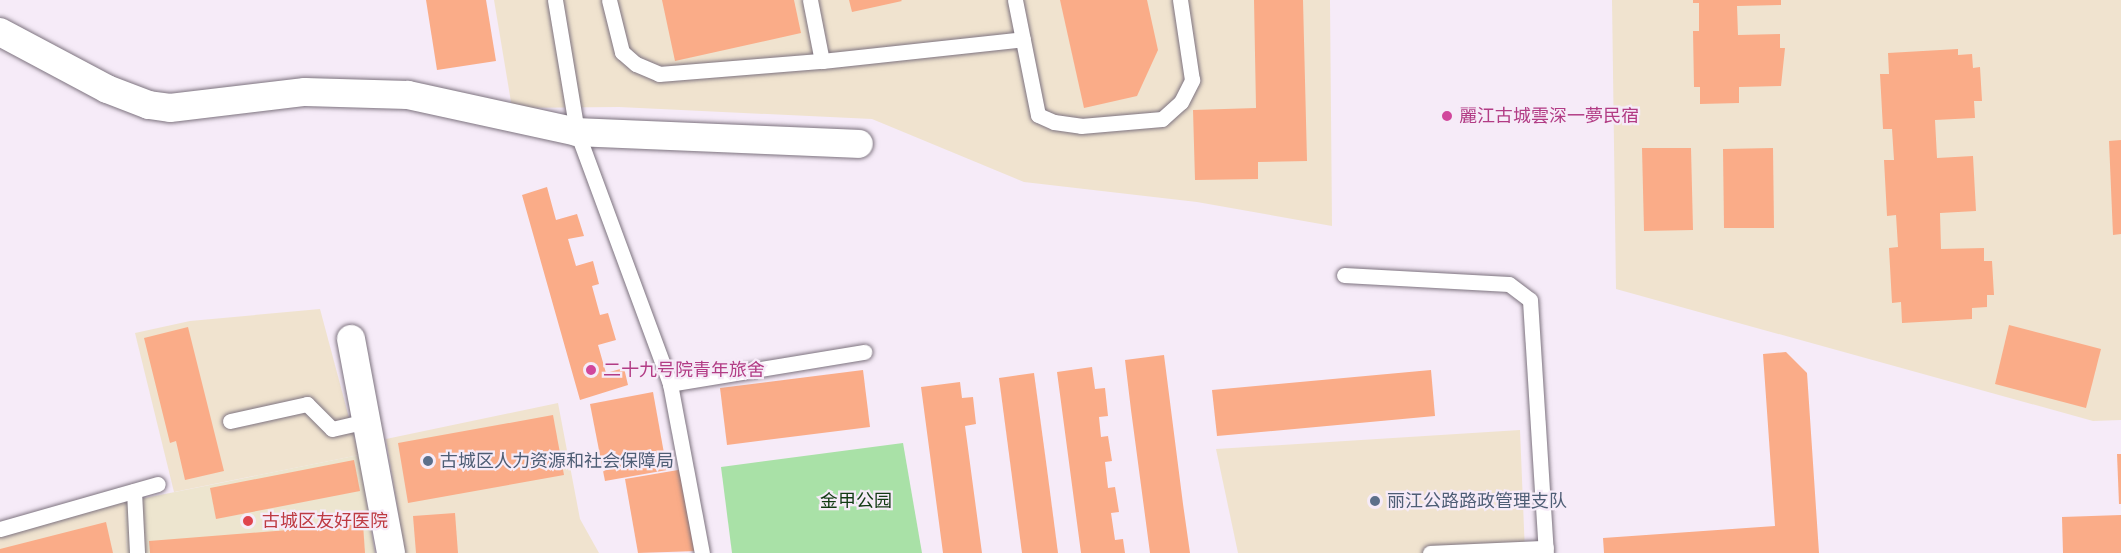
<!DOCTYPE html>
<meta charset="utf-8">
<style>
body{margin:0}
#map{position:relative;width:2121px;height:553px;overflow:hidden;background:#f6ebf8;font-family:Rubik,"Noto Sans SC",sans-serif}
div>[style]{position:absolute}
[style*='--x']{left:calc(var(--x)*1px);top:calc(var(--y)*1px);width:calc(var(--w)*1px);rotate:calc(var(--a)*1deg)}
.commercial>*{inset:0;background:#f0e3cf}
.medical>*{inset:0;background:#ede5cf}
.green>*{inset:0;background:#a9e1a7}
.building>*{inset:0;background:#faac88}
.roads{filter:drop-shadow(0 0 2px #7d737f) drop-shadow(0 0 2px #7d737f)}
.lane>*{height:15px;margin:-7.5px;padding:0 7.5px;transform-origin:7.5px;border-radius:7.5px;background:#fff}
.street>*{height:28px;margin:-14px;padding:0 14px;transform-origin:14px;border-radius:14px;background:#fff}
.dots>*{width:16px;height:16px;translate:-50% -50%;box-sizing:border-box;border:3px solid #f6ebf8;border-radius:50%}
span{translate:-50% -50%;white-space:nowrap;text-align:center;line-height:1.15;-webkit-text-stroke:4.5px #f6ebf8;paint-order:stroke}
.hotel-label{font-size:18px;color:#b23c85}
.left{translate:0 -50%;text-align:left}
.service-label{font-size:18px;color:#4e5e75}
.park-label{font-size:18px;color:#123b13}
.health-label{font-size:18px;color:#be3a42}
</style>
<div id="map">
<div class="commercial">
<i style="clip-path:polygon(494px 0,1330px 0,1332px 226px,1197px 202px,1024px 182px,872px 119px,619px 107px,512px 108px)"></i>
<i style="clip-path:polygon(1612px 0,2121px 0,2121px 420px,2093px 421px,1616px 289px)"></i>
<i style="clip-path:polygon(320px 309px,359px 455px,174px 492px,135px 333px,190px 321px)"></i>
<i style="clip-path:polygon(558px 403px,580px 519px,599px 553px,405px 553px,386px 439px)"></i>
<i style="clip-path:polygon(1520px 430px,1525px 553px,1238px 553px,1216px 449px)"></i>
<i style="clip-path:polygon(125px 502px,127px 553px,0 553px,0 537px)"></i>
</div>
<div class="medical">
<i style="clip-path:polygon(359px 455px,375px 553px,127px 553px,125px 502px)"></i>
</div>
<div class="green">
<i style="clip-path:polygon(903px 443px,922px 553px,732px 553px,721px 467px)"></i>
</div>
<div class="building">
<i style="clip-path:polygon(426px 0,486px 0,496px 61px,437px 70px)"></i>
<i style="clip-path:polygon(662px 0,794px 0,801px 33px,675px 61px)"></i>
<i style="clip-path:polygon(849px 0,901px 0,902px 1px,852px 12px)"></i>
<i style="clip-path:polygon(1060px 0,1147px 0,1158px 50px,1137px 96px,1084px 108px)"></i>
<i style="clip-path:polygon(1254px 0,1303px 0,1307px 161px,1258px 162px,1258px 179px,1195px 180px,1193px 110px,1256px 108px)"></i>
<i style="clip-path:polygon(1693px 0,1781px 0,1781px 5px,1737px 6px,1738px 35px,1780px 34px,1780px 48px,1785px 48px,1781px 86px,1739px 87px,1739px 103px,1700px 104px,1700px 87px,1694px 87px,1693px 31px,1699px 31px,1699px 3px,1693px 3px)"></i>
<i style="clip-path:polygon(1958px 49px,1958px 55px,1972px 54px,1973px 68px,1980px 67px,1982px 101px,1974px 101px,1975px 118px,1935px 120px,1937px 158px,1973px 156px,1976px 211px,1940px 213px,1941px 249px,1984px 248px,1984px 261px,1992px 261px,1994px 295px,1987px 295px,1987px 307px,1972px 308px,1972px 319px,1902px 323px,1901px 302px,1892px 303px,1889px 248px,1898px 247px,1896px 215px,1887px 216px,1884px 160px,1894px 160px,1892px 129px,1883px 129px,1880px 74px,1889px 74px,1888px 53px)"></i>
<i style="clip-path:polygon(2121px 140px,2121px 234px,2113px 235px,2109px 141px)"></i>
<i style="clip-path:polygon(1642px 148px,1691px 148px,1693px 230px,1644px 231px)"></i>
<i style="clip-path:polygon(1773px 148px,1774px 228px,1724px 228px,1723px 149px)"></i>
<i style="clip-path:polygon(547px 187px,556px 220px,577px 214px,584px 236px,568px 239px,576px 266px,593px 261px,599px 284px,592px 286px,600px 315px,608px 313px,616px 340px,598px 345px,606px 373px,624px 368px,628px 385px,580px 400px,522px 195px)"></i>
<i style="clip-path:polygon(2009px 325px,2101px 349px,2086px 408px,1995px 384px)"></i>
<i style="clip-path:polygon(188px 327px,224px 471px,185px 480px,176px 441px,170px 443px,144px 338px)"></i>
<i style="clip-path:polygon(1786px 352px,1807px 373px,1819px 553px,1604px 553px,1603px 538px,1775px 526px,1763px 354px)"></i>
<i style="clip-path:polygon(1164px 355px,1183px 504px,1190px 553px,1150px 553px,1131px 410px,1125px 360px)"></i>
<i style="clip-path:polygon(1092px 367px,1095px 389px,1105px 388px,1108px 416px,1099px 417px,1101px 437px,1108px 436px,1112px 461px,1105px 462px,1108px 488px,1115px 487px,1119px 512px,1111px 513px,1115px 540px,1123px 539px,1125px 553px,1081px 553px,1057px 372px)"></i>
<i style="clip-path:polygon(863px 370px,870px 427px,727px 445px,720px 388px)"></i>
<i style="clip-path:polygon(1431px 370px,1435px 416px,1217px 436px,1212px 390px)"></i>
<i style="clip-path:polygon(1034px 373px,1047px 469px,1058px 553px,1022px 553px,999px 378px)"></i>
<i style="clip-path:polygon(960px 382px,962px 398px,973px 397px,976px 424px,965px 426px,982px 553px,943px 553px,921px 387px)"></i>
<i style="clip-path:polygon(653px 392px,667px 470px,605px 481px,590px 404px)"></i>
<i style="clip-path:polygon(553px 415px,564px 475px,408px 503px,398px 443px)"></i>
<i style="clip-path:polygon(2117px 454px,2121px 454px,2121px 504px,2119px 504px)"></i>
<i style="clip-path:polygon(354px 460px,360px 491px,216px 519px,210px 488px)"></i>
<i style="clip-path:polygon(684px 469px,697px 551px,638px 553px,625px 479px)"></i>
<i style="clip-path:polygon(455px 513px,458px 553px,416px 553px,413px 516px)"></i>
<i style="clip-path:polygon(2121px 515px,2121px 553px,2063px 553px,2062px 517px)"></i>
<i style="clip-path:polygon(106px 522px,113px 553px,0 553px,0 549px)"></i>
<i style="clip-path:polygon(363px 524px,365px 553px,150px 553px,149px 541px)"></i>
</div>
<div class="roads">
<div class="lane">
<i style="--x:555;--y:0;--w:134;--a:80.5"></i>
<i style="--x:577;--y:132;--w:269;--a:69.7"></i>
<i style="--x:670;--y:384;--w:197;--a:-9.4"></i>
<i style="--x:609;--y:0;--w:54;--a:76"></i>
<i style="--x:622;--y:52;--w:18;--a:41"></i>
<i style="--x:636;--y:64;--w:25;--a:23"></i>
<i style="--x:659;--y:74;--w:164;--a:-4.6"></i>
<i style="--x:822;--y:61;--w:202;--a:-6.2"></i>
<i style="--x:810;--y:0;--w:62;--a:78.9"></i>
<i style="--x:1015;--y:0;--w:117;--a:78.7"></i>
<i style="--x:1038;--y:115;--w:17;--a:24"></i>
<i style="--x:1054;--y:122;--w:27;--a:8"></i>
<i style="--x:1081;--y:126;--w:81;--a:-4.9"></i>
<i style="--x:1162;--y:119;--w:25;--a:-42"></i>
<i style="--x:1181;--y:102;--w:25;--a:-63"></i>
<i style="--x:1192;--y:80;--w:81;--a:-98.5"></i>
<i style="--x:1344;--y:275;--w:165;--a:3.1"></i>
<i style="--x:1509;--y:284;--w:26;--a:37"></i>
<i style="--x:1530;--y:300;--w:254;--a:86.4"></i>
<i style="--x:670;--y:384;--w:172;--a:79.3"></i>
<i style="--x:230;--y:421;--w:79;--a:-12.4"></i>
<i style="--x:307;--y:404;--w:35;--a:45"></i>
<i style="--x:332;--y:429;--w:35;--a:-13"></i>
<i style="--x:134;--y:491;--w:62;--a:87.2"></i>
<i style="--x:0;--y:529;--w:164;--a:-15.9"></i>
<i style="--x:1430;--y:553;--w:116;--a:-2.5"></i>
</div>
<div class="street">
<i style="--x:0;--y:32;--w:121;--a:28"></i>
<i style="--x:107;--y:89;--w:45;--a:20.9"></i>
<i style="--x:149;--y:105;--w:21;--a:8"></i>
<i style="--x:170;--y:108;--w:136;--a:-6.8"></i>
<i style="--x:305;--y:92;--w:103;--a:1.7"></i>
<i style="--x:408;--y:95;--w:173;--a:12.3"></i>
<i style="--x:577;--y:132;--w:282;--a:2.4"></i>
<i style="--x:351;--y:339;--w:218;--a:79.4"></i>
</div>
</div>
<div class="dots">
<i style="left:1447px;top:116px;background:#d1479c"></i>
<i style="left:591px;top:370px;background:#d1479c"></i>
<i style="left:428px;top:461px;background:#5c6f8a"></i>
<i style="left:1375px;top:501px;background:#5c6f8a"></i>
<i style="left:248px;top:521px;background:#e0444e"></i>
</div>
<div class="hotel-label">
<span class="left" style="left:1459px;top:116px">麗江古城雲深一夢民宿</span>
<span class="left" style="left:603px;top:370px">二十九号院青年旅舍</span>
</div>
<div class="service-label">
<span class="left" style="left:440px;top:461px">古城区人力资源和社会保障局</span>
<span class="left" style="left:1387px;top:501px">丽江公路路政管理支队</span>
</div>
<div class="park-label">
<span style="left:856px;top:501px">金甲公园</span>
</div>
<div class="health-label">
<span class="left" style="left:262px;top:521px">古城区友好医院</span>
</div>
</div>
